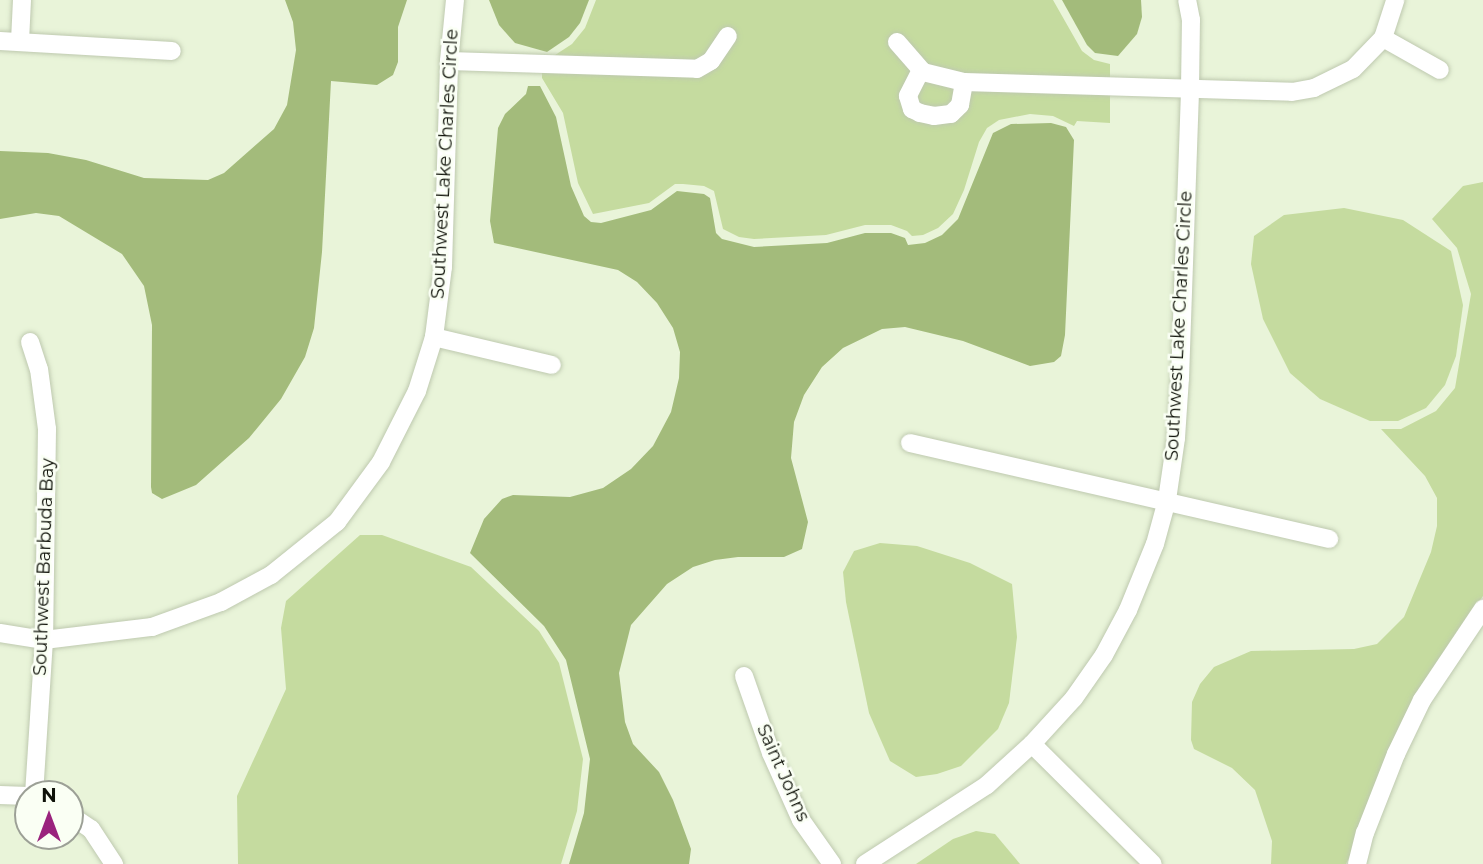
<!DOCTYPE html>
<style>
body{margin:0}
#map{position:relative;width:1483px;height:864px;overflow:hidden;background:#e9f4d9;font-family:Montserrat,sans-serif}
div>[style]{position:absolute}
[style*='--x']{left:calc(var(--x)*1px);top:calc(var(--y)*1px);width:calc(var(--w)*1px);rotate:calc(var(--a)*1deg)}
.green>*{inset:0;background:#c5db9f}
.water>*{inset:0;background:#a3bb7b}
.roads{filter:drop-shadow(0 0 2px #bec9af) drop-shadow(0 0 2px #bec9af)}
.minor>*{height:18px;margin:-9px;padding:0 9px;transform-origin:9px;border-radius:9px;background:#fff}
span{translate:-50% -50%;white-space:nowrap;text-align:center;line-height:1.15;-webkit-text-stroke:5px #fafff4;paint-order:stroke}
.street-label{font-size:18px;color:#0f1209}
.north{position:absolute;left:14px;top:780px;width:70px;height:70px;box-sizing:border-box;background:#fafff4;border:2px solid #9ca096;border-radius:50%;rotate:0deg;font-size:19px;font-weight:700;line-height:28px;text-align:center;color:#0f1209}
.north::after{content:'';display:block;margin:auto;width:24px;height:32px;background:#9a237d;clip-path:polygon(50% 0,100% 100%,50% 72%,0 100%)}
</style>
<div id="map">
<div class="green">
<i style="clip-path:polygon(596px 0,1053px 0,1082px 51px,1094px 60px,1110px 64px,1110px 123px,1077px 121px,1074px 126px,1053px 116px,1030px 114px,999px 120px,987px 128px,979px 142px,964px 190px,953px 214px,938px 228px,923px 235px,912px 236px,907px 231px,891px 225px,865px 225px,826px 235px,754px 239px,739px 237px,723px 229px,714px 191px,704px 186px,683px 184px,675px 184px,649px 203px,593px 214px,578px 183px,563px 113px,542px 78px,542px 59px,549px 59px,572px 44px,585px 28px)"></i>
<i style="clip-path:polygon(1483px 182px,1483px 596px,1458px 632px,1346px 864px,1271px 864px,1272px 841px,1255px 790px,1232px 768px,1194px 749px,1191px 740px,1192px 702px,1200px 684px,1214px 667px,1251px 651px,1354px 649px,1377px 644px,1404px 617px,1431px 552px,1437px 526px,1437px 498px,1425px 476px,1381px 429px,1401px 429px,1436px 411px,1455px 388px,1471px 294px,1457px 248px,1432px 219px,1463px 186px)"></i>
<i style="clip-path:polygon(1344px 208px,1403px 220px,1451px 251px,1463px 305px,1456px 356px,1445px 385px,1426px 408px,1398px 421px,1370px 421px,1320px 399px,1290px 373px,1263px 319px,1251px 264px,1254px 236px,1284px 215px)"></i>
<i style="clip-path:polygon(360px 535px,382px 535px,471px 567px,539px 631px,559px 663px,583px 759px,577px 811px,561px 864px,238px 864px,237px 796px,286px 689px,281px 628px,286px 601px)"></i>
<i style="clip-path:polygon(880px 543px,917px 546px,970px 563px,1012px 584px,1017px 637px,1009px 703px,998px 729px,961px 766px,937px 774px,916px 777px,890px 761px,869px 713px,846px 602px,843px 572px,854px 551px)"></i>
<i style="clip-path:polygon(976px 831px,995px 834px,1020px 864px,916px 864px,953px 839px)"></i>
</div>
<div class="water">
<i style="clip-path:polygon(285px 0,407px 0,398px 27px,398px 62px,393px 75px,377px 85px,331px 81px,322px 252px,314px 328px,305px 357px,281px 399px,249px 438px,196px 485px,162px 499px,152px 493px,151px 487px,152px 325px,144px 286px,122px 254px,59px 216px,36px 213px,0 219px,0 151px,48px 153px,86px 160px,144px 178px,208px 180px,224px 173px,274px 129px,287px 105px,296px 50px,293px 22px)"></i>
<i style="clip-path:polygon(489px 0,589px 0,580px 23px,569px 37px,547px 52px,515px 43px,499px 25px)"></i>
<i style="clip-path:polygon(1062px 0,1141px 0,1142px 17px,1137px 34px,1118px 56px,1095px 53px,1087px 45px)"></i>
<i style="clip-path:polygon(528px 86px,540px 86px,556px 117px,571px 186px,584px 216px,591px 222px,601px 223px,651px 210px,677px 191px,704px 194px,710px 198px,716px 233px,722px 239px,754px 247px,827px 243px,865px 233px,891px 233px,905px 238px,908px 245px,925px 243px,942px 235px,958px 219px,993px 133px,1011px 124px,1051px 123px,1066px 127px,1074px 140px,1065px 335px,1061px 356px,1054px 362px,1030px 366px,963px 341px,905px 327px,882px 329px,843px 348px,822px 367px,804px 395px,794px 422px,791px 458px,808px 522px,802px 549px,784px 557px,738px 557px,715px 560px,693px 567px,667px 584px,631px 625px,619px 673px,625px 722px,633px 744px,659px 772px,673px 800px,691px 849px,689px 864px,569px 864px,584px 813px,590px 759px,566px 660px,544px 626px,470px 553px,484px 519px,502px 499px,513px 495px,570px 497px,603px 488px,631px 469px,653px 446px,671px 412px,679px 378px,680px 352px,673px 328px,657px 303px,637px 282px,618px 270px,494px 243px,490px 221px,498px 128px,505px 114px,526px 94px)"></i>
</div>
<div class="roads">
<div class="minor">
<i style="--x:1383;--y:38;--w:40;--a:-72"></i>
<i style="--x:0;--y:41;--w:172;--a:3.3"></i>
<i style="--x:20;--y:41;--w:41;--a:-87.2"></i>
<i style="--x:897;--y:42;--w:40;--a:49"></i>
<i style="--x:923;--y:72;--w:42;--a:13.7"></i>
<i style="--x:964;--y:82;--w:328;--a:1.7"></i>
<i style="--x:1292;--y:92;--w:22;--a:-10"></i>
<i style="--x:1314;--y:88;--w:43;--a:-26"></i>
<i style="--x:1353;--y:69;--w:43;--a:-45.9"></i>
<i style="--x:1383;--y:38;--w:65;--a:29.3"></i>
<i style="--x:449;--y:61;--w:248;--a:1.8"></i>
<i style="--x:697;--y:69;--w:16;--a:-30"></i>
<i style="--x:711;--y:61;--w:30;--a:-56"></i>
<i style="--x:921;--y:70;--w:29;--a:117"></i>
<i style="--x:908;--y:96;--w:14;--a:73"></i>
<i style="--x:912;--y:109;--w:9;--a:27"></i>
<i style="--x:920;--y:113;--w:14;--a:12"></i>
<i style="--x:934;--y:116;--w:17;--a:-7"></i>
<i style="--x:951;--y:114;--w:13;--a:-45"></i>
<i style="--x:960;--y:105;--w:23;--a:-80"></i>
<i style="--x:434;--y:337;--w:121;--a:13.3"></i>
<i style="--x:30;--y:342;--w:28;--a:72"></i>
<i style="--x:39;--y:369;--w:61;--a:82.4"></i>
<i style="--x:47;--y:429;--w:211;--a:90.8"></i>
<i style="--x:44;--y:640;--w:154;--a:93.7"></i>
<i style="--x:910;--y:443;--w:430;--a:12.9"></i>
<i style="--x:0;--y:633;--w:45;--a:9"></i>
<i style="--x:44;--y:640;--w:109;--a:-6.9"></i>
<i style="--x:152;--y:627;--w:73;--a:-19.9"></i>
<i style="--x:221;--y:602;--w:57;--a:-28.4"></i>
<i style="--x:271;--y:575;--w:85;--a:-38.8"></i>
<i style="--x:337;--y:522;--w:74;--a:-53.7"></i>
<i style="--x:381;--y:462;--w:80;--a:-63.1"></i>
<i style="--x:417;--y:391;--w:57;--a:-72.5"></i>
<i style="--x:434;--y:337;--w:71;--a:-82.7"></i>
<i style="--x:443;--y:267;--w:206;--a:-88.3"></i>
<i style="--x:449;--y:61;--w:61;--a:-84.4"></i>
<i style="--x:744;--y:676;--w:82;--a:70.7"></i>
<i style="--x:771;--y:753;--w:73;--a:65.9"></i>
<i style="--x:801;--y:820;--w:54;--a:54.8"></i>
<i style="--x:1032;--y:744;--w:170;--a:44.8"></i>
<i style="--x:0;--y:795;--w:28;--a:2"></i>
<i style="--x:70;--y:815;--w:25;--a:34"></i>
<i style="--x:91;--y:829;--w:42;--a:56.7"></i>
<i style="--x:865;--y:864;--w:145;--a:-32.9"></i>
<i style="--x:987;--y:785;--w:61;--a:-42.3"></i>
<i style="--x:1032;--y:744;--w:62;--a:-47.6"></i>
<i style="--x:1074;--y:698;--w:52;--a:-55.1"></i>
<i style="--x:1104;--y:655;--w:51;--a:-61.9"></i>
<i style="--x:1128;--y:610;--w:71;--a:-67.8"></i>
<i style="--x:1155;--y:544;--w:46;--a:-74.7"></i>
<i style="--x:1167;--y:500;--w:63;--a:-81.7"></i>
<i style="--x:1176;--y:438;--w:60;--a:-86.2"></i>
<i style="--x:1180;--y:378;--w:289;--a:-88"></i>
<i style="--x:1190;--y:89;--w:69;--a:-89.2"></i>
<i style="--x:1191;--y:20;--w:20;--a:-101"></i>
<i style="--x:1357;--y:864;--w:32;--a:-76"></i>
<i style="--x:1365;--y:833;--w:85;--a:-68.6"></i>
<i style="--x:1396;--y:754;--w:60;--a:-64.3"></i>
<i style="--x:1422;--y:700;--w:110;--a:-56.2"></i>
</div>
</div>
<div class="street-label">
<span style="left:445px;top:164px;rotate:-87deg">Southwest Lake Charles Circle</span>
<span style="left:1179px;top:326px;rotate:-87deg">Southwest Lake Charles Circle</span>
<span style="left:44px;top:567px;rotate:-88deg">Southwest Barbuda Bay</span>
<span style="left:783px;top:773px;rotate:66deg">Saint Johns</span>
</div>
<div class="north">N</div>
</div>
